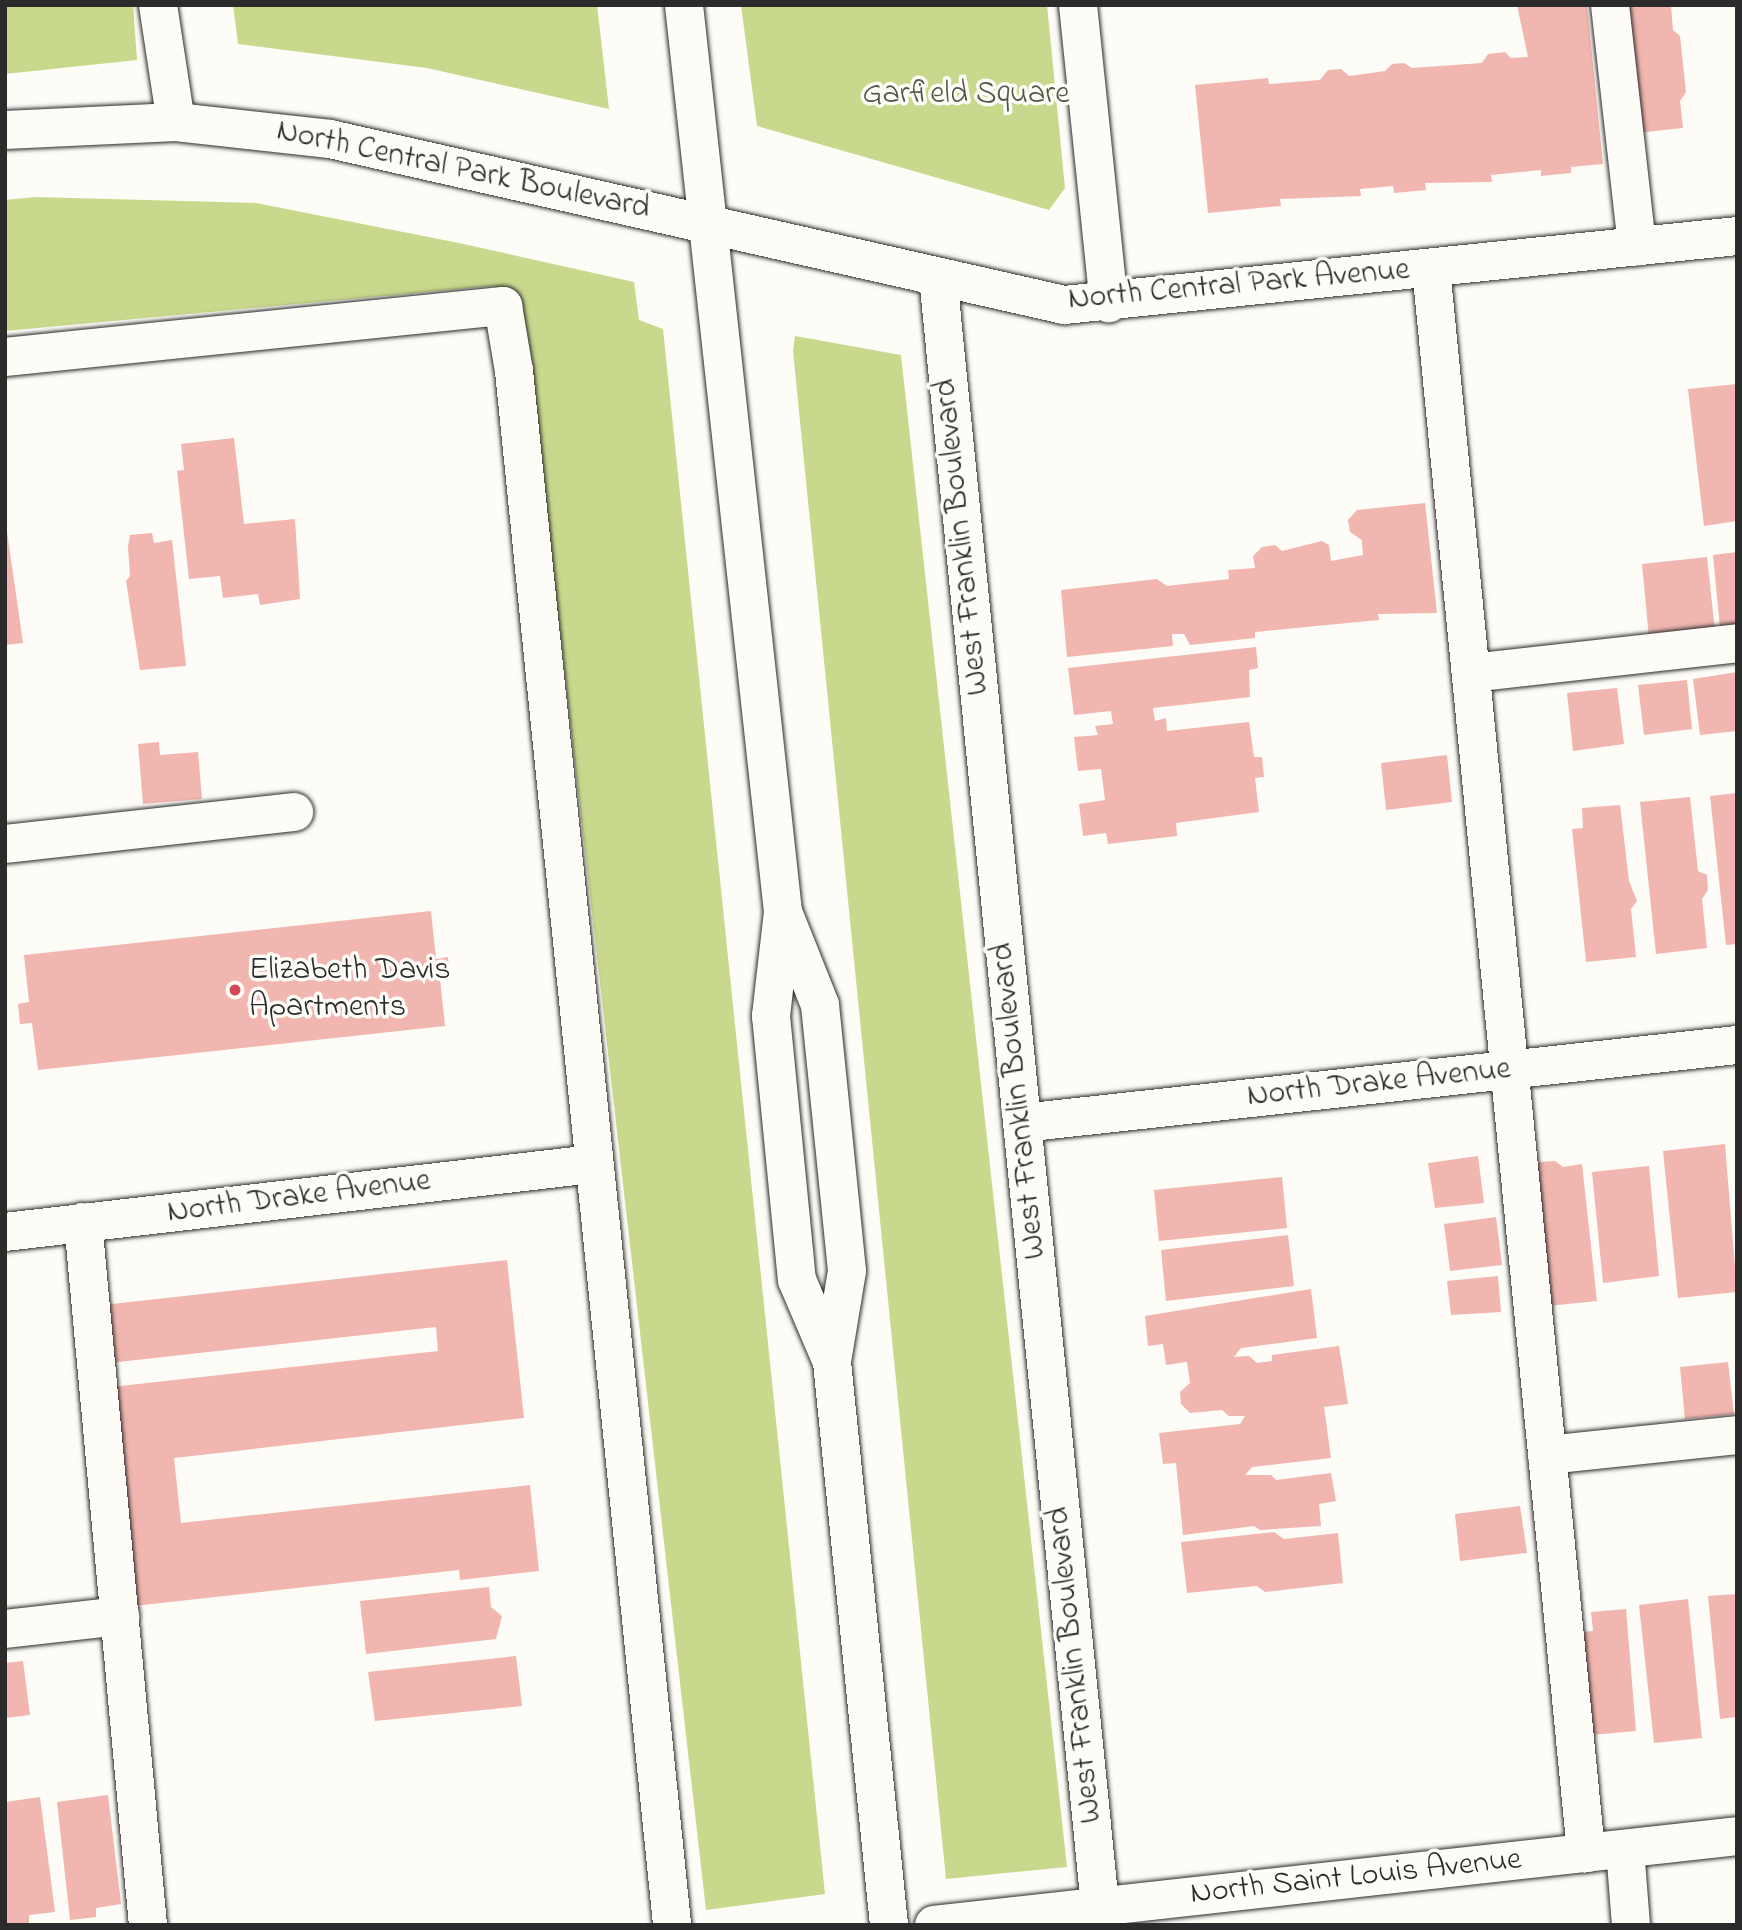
<!DOCTYPE html>
<style>
body{margin:0}
#map{position:relative;width:1742px;height:1930px;overflow:hidden;background:#fdfcf7;font-family:"Indie Flower",sans-serif}
div>[style]{position:absolute}
[style*='--x']{left:calc(var(--x)*1px);top:calc(var(--y)*1px);width:calc(var(--w)*1px);rotate:calc(var(--a)*1deg)}
.green>*{inset:0;background:#c8d98d}
.building>*{inset:0;background:#f1b6af}
.roads{filter:drop-shadow(0 0 2px #2b2b2b) drop-shadow(0 0 2px #2b2b2b)}
.minor>*{height:38px;margin:-19px;padding:0 19px;transform-origin:19px;border-radius:19px;background:#fdfcf7}
.dots>*{width:19px;height:19px;translate:-50% -50%;box-sizing:border-box;border:4px solid #fdfcf7;border-radius:50%}
span{translate:-50% -50%;white-space:nowrap;text-align:center;line-height:1.15;-webkit-text-stroke:7px #fdfcf7;paint-order:stroke}
.park-label{font-size:32px;color:#525644}
.street-label{font-size:32px;color:#2b2b2b}
.poi-label{font-size:32px;color:#2b2b2b}
.left{translate:0 -50%;text-align:left}
.frame{position:absolute;inset:0;border:7px solid #2b2b2b;pointer-events:none}
</style>
<div id="map">
<div class="green">
<i style="clip-path:polygon(5px 5px,133px 5px,137px 60px,5px 74px)"></i>
<i style="clip-path:polygon(233px 5px,597px 5px,609px 109px,427px 68px,238px 44px)"></i>
<i style="clip-path:polygon(741px 5px,1047px 5px,1065px 188px,1049px 210px,757px 126px)"></i>
<i style="clip-path:polygon(35px 197px,256px 203px,459px 243px,634px 282px,639px 320px,663px 329px,825px 1894px,706px 1910px,522px 300px,493px 286px,5px 331px,5px 200px)"></i>
<i style="clip-path:polygon(795px 336px,901px 355px,1067px 1867px,946px 1879px,793px 351px)"></i>
</div>
<div class="building">
<i style="clip-path:polygon(1517px 5px,1587px 5px,1603px 164px,1571px 167px,1571px 173px,1541px 176px,1541px 170px,1491px 175px,1492px 182px,1425px 183px,1426px 190px,1394px 193px,1393px 186px,1360px 189px,1361px 196px,1280px 199px,1281px 206px,1208px 213px,1195px 85px,1268px 78px,1269px 84px,1320px 80px,1328px 70px,1341px 69px,1349px 76px,1385px 71px,1392px 64px,1404px 63px,1412px 68px,1482px 63px,1488px 54px,1505px 52px,1511px 58px,1528px 57px)"></i>
<i style="clip-path:polygon(1624px 5px,1671px 5px,1673px 30px,1680px 36px,1686px 92px,1680px 101px,1683px 128px,1636px 133px)"></i>
<i style="clip-path:polygon(1737px 384px,1737px 521px,1704px 526px,1688px 389px)"></i>
<i style="clip-path:polygon(234px 438px,244px 524px,295px 519px,300px 599px,260px 605px,258px 594px,223px 598px,220px 576px,189px 579px,177px 471px,184px 470px,181px 444px)"></i>
<i style="clip-path:polygon(1425px 503px,1437px 613px,1378px 614px,1379px 620px,1255px 632px,1255px 638px,1190px 645px,1184px 634px,1172px 634px,1173px 646px,1067px 657px,1061px 590px,1157px 579px,1167px 586px,1229px 579px,1228px 570px,1255px 568px,1253px 556px,1262px 547px,1275px 545px,1282px 551px,1322px 541px,1329px 545px,1331px 561px,1363px 555px,1362px 540px,1350px 532px,1348px 520px,1357px 510px)"></i>
<i style="clip-path:polygon(5px 518px,23px 643px,5px 645px)"></i>
<i style="clip-path:polygon(152px 533px,154px 543px,172px 540px,186px 666px,140px 670px,126px 581px,130px 576px,128px 546px,130px 535px)"></i>
<i style="clip-path:polygon(1737px 552px,1737px 626px,1720px 628px,1713px 555px)"></i>
<i style="clip-path:polygon(1707px 557px,1715px 631px,1649px 638px,1642px 564px)"></i>
<i style="clip-path:polygon(1256px 647px,1258px 668px,1249px 670px,1250px 697px,1153px 708px,1155px 721px,1166px 718px,1167px 731px,1249px 722px,1254px 757px,1262px 757px,1264px 777px,1255px 778px,1259px 812px,1176px 823px,1177px 836px,1108px 844px,1106px 833px,1083px 836px,1079px 804px,1105px 800px,1101px 769px,1078px 771px,1074px 737px,1098px 735px,1095px 726px,1113px 724px,1111px 711px,1074px 715px,1068px 668px)"></i>
<i style="clip-path:polygon(1737px 672px,1737px 731px,1700px 735px,1693px 679px)"></i>
<i style="clip-path:polygon(1687px 680px,1692px 729px,1644px 735px,1638px 685px)"></i>
<i style="clip-path:polygon(1617px 688px,1624px 744px,1573px 751px,1567px 693px)"></i>
<i style="clip-path:polygon(159px 742px,160px 755px,198px 752px,202px 799px,143px 804px,138px 744px)"></i>
<i style="clip-path:polygon(1447px 755px,1452px 802px,1386px 810px,1381px 763px)"></i>
<i style="clip-path:polygon(1737px 793px,1737px 944px,1726px 945px,1710px 796px)"></i>
<i style="clip-path:polygon(1690px 797px,1698px 871px,1707px 875px,1708px 890px,1702px 899px,1707px 948px,1656px 954px,1640px 802px)"></i>
<i style="clip-path:polygon(1620px 805px,1629px 881px,1637px 901px,1631px 909px,1636px 957px,1586px 962px,1572px 829px,1583px 828px,1582px 808px)"></i>
<i style="clip-path:polygon(431px 911px,436px 959px,448px 957px,450px 977px,440px 979px,445px 1026px,38px 1070px,32px 1023px,20px 1024px,18px 1004px,29px 1002px,24px 955px)"></i>
<i style="clip-path:polygon(1725px 1144px,1737px 1292px,1678px 1298px,1663px 1151px)"></i>
<i style="clip-path:polygon(1478px 1156px,1484px 1203px,1435px 1208px,1428px 1163px)"></i>
<i style="clip-path:polygon(1555px 1161px,1563px 1167px,1582px 1164px,1597px 1301px,1548px 1306px,1532px 1170px,1540px 1162px)"></i>
<i style="clip-path:polygon(1649px 1166px,1659px 1276px,1603px 1283px,1592px 1172px)"></i>
<i style="clip-path:polygon(1282px 1177px,1287px 1228px,1159px 1241px,1154px 1190px)"></i>
<i style="clip-path:polygon(1496px 1217px,1502px 1265px,1450px 1271px,1444px 1224px)"></i>
<i style="clip-path:polygon(1288px 1235px,1294px 1286px,1166px 1301px,1161px 1250px)"></i>
<i style="clip-path:polygon(507px 1260px,524px 1418px,174px 1458px,181px 1523px,530px 1485px,539px 1571px,460px 1580px,459px 1570px,134px 1606px,111px 1387px,438px 1351px,436px 1327px,109px 1363px,103px 1305px)"></i>
<i style="clip-path:polygon(1498px 1276px,1501px 1312px,1451px 1315px,1447px 1281px)"></i>
<i style="clip-path:polygon(1311px 1289px,1317px 1338px,1241px 1348px,1234px 1357px,1249px 1356px,1257px 1363px,1272px 1361px,1272px 1355px,1339px 1346px,1348px 1404px,1324px 1407px,1331px 1458px,1252px 1467px,1245px 1475px,1271px 1475px,1276px 1480px,1331px 1473px,1336px 1501px,1319px 1504px,1321px 1526px,1260px 1530px,1254px 1526px,1183px 1535px,1176px 1463px,1163px 1464px,1159px 1433px,1240px 1424px,1245px 1416px,1229px 1416px,1222px 1410px,1190px 1413px,1181px 1404px,1180px 1392px,1190px 1383px,1187px 1362px,1166px 1365px,1163px 1344px,1148px 1346px,1145px 1316px)"></i>
<i style="clip-path:polygon(1728px 1362px,1734px 1414px,1685px 1419px,1680px 1367px)"></i>
<i style="clip-path:polygon(1520px 1506px,1527px 1553px,1460px 1561px,1455px 1514px)"></i>
<i style="clip-path:polygon(1274px 1532px,1284px 1539px,1338px 1533px,1343px 1583px,1265px 1592px,1257px 1586px,1187px 1593px,1181px 1542px)"></i>
<i style="clip-path:polygon(489px 1587px,491px 1607px,502px 1616px,496px 1639px,366px 1654px,360px 1601px)"></i>
<i style="clip-path:polygon(1737px 1594px,1737px 1717px,1720px 1719px,1708px 1596px)"></i>
<i style="clip-path:polygon(1688px 1599px,1702px 1738px,1654px 1743px,1639px 1605px)"></i>
<i style="clip-path:polygon(1626px 1609px,1636px 1731px,1591px 1735px,1581px 1632px,1593px 1631px,1591px 1612px)"></i>
<i style="clip-path:polygon(516px 1656px,522px 1706px,375px 1721px,368px 1672px)"></i>
<i style="clip-path:polygon(23px 1661px,30px 1715px,5px 1718px,5px 1663px)"></i>
<i style="clip-path:polygon(108px 1795px,121px 1904px,96px 1908px,96px 1917px,70px 1920px,57px 1802px)"></i>
<i style="clip-path:polygon(40px 1797px,55px 1912px,29px 1915px,29px 1925px,5px 1925px,5px 1802px)"></i>
</div>
<div class="roads">
<div class="minor">
<i style="--x:158;--y:5;--w:118;--a:81.3"></i>
<i style="--x:684;--y:5;--w:912;--a:83.77"></i>
<i style="--x:783;--y:912;--w:105;--a:96.6"></i>
<i style="--x:771;--y:1016;--w:265;--a:84.4"></i>
<i style="--x:797;--y:1280;--w:89;--a:66.9"></i>
<i style="--x:1078;--y:5;--w:300;--a:84.1"></i>
<i style="--x:1610;--y:5;--w:243;--a:83.6"></i>
<i style="--x:5;--y:130;--w:171;--a:-2.7"></i>
<i style="--x:176;--y:122;--w:155;--a:6.3"></i>
<i style="--x:330;--y:139;--w:753;--a:12.74"></i>
<i style="--x:1064;--y:305;--w:677;--a:-5.85"></i>
<i style="--x:1431;--y:268;--w:1593;--a:84.41"></i>
<i style="--x:938;--y:277;--w:1656;--a:84.32"></i>
<i style="--x:5;--y:357;--w:501;--a:-5.85"></i>
<i style="--x:503;--y:306;--w:66;--a:80.4"></i>
<i style="--x:514;--y:371;--w:1562;--a:84.19"></i>
<i style="--x:1471;--y:673;--w:268;--a:-6.4"></i>
<i style="--x:5;--y:844;--w:291;--a:-6.3"></i>
<i style="--x:785;--y:917;--w:95;--a:68.3"></i>
<i style="--x:820;--y:1005;--w:267;--a:84.2"></i>
<i style="--x:847;--y:1271;--w:92;--a:99.4"></i>
<i style="--x:832;--y:1362;--w:566;--a:84.22"></i>
<i style="--x:1022;--y:1123;--w:719;--a:-6.23"></i>
<i style="--x:83;--y:1222;--w:706;--a:84.72"></i>
<i style="--x:5;--y:1232;--w:592;--a:-6.6"></i>
<i style="--x:1547;--y:1455;--w:191;--a:-6"></i>
<i style="--x:5;--y:1629;--w:116;--a:-6.4"></i>
<i style="--x:1625;--y:1849;--w:76;--a:85.5"></i>
<i style="--x:934;--y:1925;--w:808;--a:-6.32"></i>
</div>
</div>
<div class="dots">
<i style="left:235px;top:990px;background:#d1495b"></i>
</div>
<div class="park-label">
<span style="left:966px;top:95px">Garfield Square</span>
</div>
<div class="street-label">
<span style="left:463px;top:171px;rotate:12deg">North Central Park Boulevard</span>
<span style="left:1239px;top:286px;rotate:-5deg">North Central Park Avenue</span>
<span style="left:963px;top:537px;rotate:-96deg">West Franklin Boulevard</span>
<span style="left:1379px;top:1084px;rotate:-6deg">North Drake Avenue</span>
<span style="left:1020px;top:1101px;rotate:-96deg">West Franklin Boulevard</span>
<span style="left:299px;top:1198px;rotate:-7deg">North Drake Avenue</span>
<span style="left:1076px;top:1665px;rotate:-96deg">West Franklin Boulevard</span>
<span style="left:1356px;top:1878px;rotate:-6deg">North Saint Louis Avenue</span>
</div>
<div class="poi-label">
<span class="left" style="left:249px;top:990px">Elizabeth Davis<br>Apartments</span>
</div>
<div class="frame"></div>
</div>
